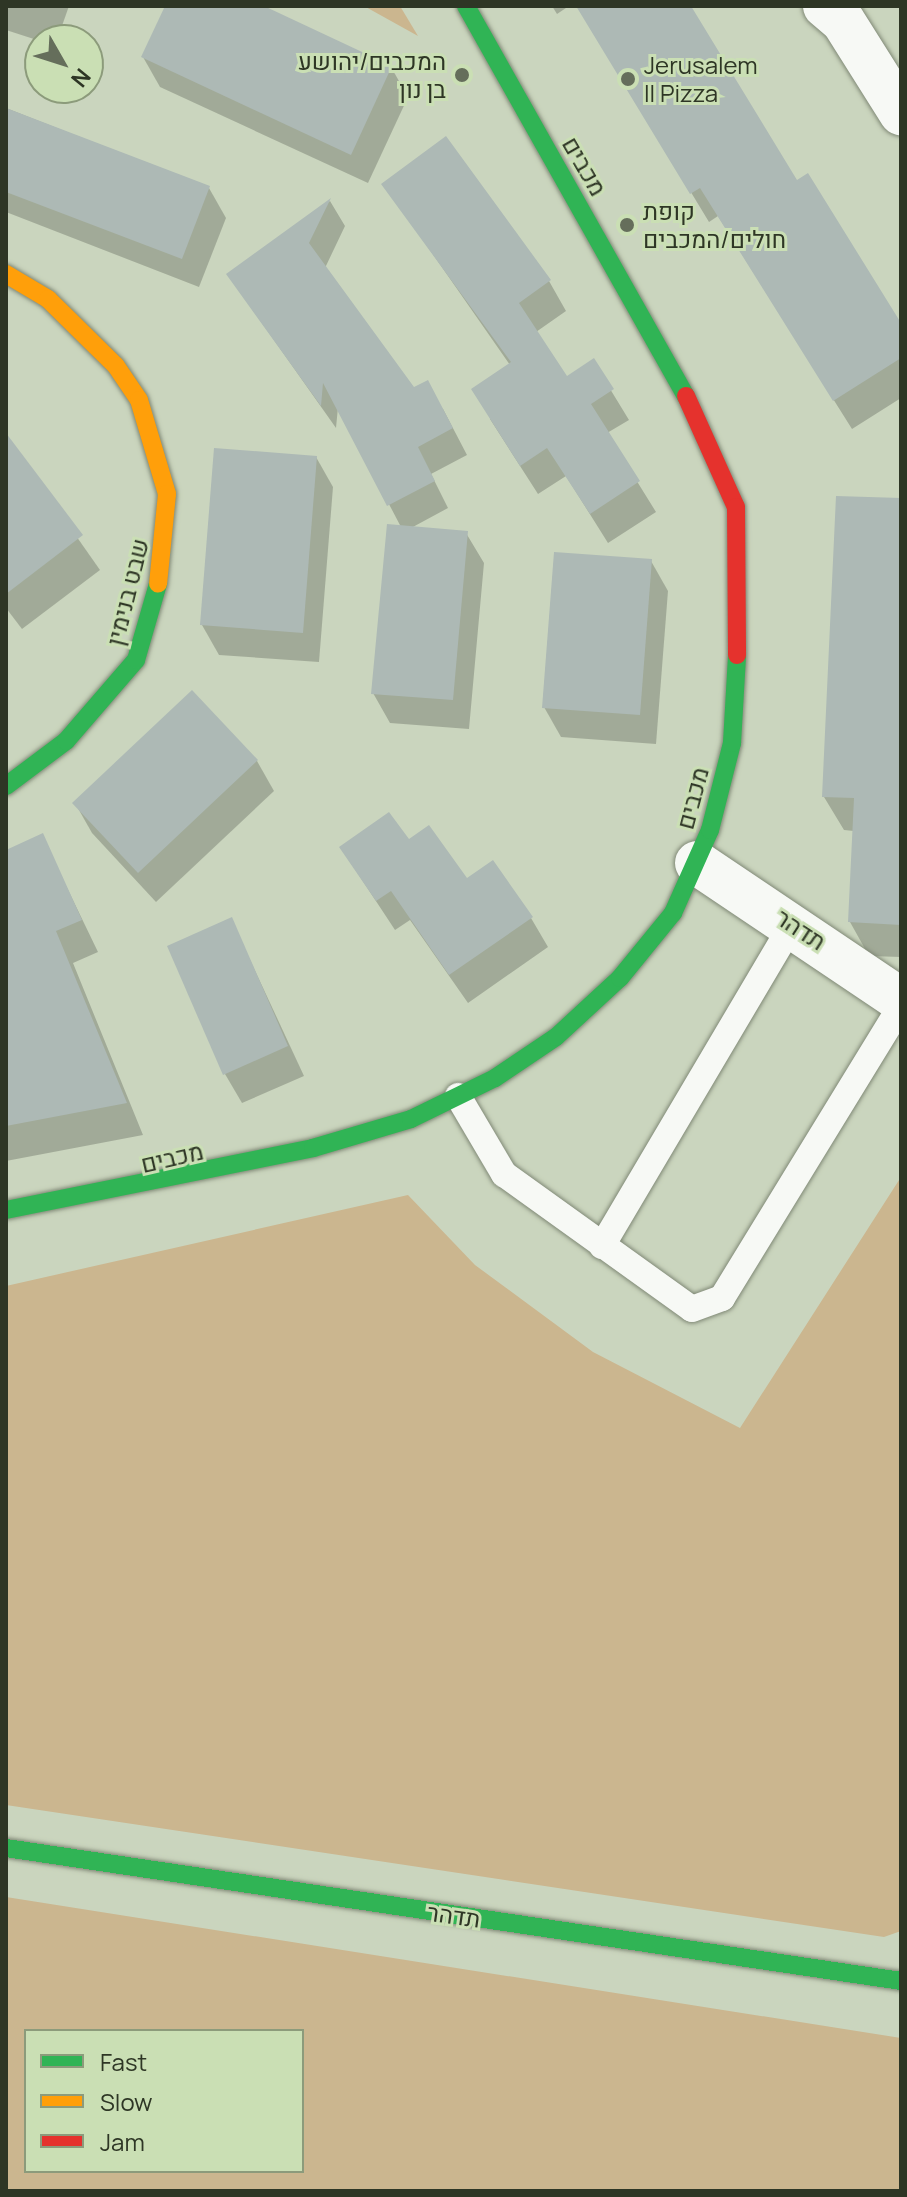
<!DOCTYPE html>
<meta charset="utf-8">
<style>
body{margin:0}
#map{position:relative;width:907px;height:2197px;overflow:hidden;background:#cad5be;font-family:Manrope,Heebo,sans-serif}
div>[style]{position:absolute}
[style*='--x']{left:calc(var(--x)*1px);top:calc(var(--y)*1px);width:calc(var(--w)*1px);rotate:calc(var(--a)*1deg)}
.green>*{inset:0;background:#cbb68f}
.shadow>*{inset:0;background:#0003}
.building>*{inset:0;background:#adb9b5}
.roads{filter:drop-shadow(0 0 2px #808976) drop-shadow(0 0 2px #808976)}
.lane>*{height:26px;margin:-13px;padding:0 13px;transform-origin:13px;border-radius:13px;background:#f7f9f5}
.street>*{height:44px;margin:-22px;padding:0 22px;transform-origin:22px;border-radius:22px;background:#f7f9f5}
.fast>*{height:18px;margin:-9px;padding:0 9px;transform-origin:9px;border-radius:9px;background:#30b455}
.slow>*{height:18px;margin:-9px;padding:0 9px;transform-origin:9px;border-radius:9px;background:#ff9f0a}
.jam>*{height:18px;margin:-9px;padding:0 9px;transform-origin:9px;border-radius:9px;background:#e5322d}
.dots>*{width:22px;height:22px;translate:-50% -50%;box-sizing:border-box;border:4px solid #cadfb4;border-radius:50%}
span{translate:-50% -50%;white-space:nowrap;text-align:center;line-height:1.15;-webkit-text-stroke:6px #cadfb4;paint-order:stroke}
.poi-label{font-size:24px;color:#2e3625}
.right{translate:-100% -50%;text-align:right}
.left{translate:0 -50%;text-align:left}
.street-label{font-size:24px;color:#2e3625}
.frame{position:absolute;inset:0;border:8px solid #2e3625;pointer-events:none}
.legend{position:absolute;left:24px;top:2029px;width:280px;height:144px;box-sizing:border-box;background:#cadfb4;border:2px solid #8c9b7b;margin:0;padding:10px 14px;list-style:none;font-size:24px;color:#2e3625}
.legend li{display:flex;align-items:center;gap:16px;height:40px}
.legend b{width:40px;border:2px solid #8c9b7b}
.north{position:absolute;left:24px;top:24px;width:80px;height:80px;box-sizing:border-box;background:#cadfb4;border:2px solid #8c9b7b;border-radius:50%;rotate:129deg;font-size:22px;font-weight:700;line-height:32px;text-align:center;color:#2e3625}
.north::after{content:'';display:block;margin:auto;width:28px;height:36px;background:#656e5b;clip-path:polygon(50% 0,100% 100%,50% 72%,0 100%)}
</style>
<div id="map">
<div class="green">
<i style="clip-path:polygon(364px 6px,400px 6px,418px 36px)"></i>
<i style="clip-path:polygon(901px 1177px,901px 1931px,884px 1937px,6px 1805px,6px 1286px,408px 1195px,475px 1265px,593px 1352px,740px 1428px)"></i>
<i style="clip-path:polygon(evenodd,6px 1897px,901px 2038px,901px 2191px,6px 2191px,6px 1897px,26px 2031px,302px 2031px,302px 2171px,26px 2171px,26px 2031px)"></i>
</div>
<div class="shadow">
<i style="clip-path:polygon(6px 6px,69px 6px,57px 40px,40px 41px,6px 30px)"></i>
<i style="clip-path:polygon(167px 6px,259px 6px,391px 67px,408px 97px,368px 183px,160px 87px,143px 57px)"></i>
<i style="clip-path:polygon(552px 6px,569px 6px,557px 14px)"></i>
<i style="clip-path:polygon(578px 6px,689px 6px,796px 183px,901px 326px,901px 398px,852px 429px,718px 216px,709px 222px)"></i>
<i style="clip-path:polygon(6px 108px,209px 188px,226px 218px,199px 287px,6px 212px)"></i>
<i style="clip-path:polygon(384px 184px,549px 281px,566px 311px,536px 332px,566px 379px,593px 361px,629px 420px,607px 433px,656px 512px,608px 543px,566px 476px,538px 494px,490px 419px,510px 365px)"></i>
<i style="clip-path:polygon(330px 201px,345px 226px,325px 268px,413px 390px,443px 409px,467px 455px,431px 474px,448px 508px,411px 528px,466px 533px,484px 563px,469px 729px,390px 723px,373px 693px,401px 527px,338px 407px,336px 428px,228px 275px)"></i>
<i style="clip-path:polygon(6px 436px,100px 570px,22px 629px,6px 608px)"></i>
<i style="clip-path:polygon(316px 457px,333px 487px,319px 662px,219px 655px,202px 625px)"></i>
<i style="clip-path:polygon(901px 500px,901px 957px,869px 956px,850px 922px,854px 831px,844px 830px,824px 797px)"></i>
<i style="clip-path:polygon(651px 561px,668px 591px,656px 744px,561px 737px,544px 707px)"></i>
<i style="clip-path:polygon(192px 692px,257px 761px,274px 791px,156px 902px,92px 833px,75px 803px)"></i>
<i style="clip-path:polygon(42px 836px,98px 952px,73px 963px,143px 1135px,6px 1161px,6px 852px)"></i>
<i style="clip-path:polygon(408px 842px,531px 918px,548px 947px,468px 1003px,410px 920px,395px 930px,341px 848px)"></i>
<i style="clip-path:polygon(231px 919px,304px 1076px,242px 1103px,225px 1074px)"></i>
</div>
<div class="building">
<i style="clip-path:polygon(165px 6px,264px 6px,392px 66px,351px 155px,141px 57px)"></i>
<i style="clip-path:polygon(576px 6px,691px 6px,797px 180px,808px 173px,901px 323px,901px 358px,833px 401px,700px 188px,690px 194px)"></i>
<i style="clip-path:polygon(6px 108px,210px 186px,182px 259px,6px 192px)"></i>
<i style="clip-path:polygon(446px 136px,551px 280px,519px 303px,567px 376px,594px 358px,614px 389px,591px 404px,640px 481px,590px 514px,547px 448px,520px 466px,471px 389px,511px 362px,381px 184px)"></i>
<i style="clip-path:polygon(331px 198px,309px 243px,414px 387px,428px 380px,453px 428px,418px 447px,435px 481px,387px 506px,323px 383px,321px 406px,226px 274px)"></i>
<i style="clip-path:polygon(6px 433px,83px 535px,6px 594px)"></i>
<i style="clip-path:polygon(214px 448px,317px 456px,303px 633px,200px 625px)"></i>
<i style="clip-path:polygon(836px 496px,901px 498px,901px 925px,848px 922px,854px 798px,822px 797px)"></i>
<i style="clip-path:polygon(387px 524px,468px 531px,453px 700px,371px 694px)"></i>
<i style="clip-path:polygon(554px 552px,652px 559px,640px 715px,542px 708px)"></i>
<i style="clip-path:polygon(192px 690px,258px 760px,138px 873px,72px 803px)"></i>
<i style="clip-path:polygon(389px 812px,409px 839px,429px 825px,467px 878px,493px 860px,533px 917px,449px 975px,391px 891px,376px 901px,339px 847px)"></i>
<i style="clip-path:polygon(43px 833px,82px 920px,56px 931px,127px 1103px,6px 1126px,6px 850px)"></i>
<i style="clip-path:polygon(232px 917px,288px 1046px,223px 1075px,167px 946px)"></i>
</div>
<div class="roads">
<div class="lane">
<i style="--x:458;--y:1096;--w:91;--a:59.5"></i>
<i style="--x:504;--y:1174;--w:231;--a:35.7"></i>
<i style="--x:692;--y:1309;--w:32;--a:-20"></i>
<i style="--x:722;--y:1298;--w:342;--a:-58.5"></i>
<i style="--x:602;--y:1246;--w:375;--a:-59.4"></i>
</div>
<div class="street">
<i style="--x:825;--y:6;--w:23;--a:40"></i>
<i style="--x:843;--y:21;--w:109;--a:57.8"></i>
<i style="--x:697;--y:863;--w:246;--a:33.9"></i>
</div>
<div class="fast">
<i style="--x:466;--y:6;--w:448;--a:60.6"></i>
<i style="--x:6;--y:786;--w:75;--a:-36.9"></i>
<i style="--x:66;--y:741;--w:107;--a:-49.2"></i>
<i style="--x:136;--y:660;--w:79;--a:-73.9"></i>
<i style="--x:6;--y:1210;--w:313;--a:-11.4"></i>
<i style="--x:313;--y:1148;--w:102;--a:-16.5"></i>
<i style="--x:411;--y:1119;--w:93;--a:-26"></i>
<i style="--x:495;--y:1078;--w:73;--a:-33.9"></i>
<i style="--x:556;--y:1037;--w:87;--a:-42.7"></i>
<i style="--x:620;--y:978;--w:84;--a:-50.8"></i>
<i style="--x:673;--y:913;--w:91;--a:-66"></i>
<i style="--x:710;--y:830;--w:90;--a:-75.8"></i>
<i style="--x:732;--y:743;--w:88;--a:-86.7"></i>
<i style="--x:6;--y:1848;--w:905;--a:8.45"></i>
</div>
<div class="slow">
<i style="--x:6;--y:274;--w:49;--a:30.8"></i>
<i style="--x:48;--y:299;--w:95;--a:44.6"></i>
<i style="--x:116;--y:366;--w:41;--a:55.9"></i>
<i style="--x:139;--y:400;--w:98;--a:73.4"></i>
<i style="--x:167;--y:494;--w:90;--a:95.7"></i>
</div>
<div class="jam">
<i style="--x:686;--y:396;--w:122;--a:65.8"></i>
<i style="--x:736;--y:507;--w:148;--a:89.6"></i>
</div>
</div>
<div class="dots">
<i style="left:462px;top:75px;background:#656e5b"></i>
<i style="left:628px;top:79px;background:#656e5b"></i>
<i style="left:627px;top:225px;background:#656e5b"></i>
</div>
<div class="poi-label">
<span class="right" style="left:446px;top:75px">המכבים/יהושע<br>בן נון</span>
<span class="left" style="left:644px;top:79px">Jerusalem<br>II Pizza</span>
<span class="left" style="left:643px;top:225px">קופת<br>חולים/המכבים</span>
</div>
<div class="street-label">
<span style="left:585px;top:166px;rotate:60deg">מכבים</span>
<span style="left:127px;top:592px;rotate:-76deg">שבט בנימין</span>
<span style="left:692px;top:798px;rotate:-75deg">מכבים</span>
<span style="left:801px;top:929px;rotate:33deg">תדהר</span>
<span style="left:172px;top:1157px;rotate:-13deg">מכבים</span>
<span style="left:454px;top:1915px;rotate:8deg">תדהר</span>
</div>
<div class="frame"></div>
<ul class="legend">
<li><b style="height:10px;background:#30b455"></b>Fast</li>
<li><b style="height:10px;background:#ff9f0a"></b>Slow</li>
<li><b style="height:10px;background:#e5322d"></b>Jam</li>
</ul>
<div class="north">N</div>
</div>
